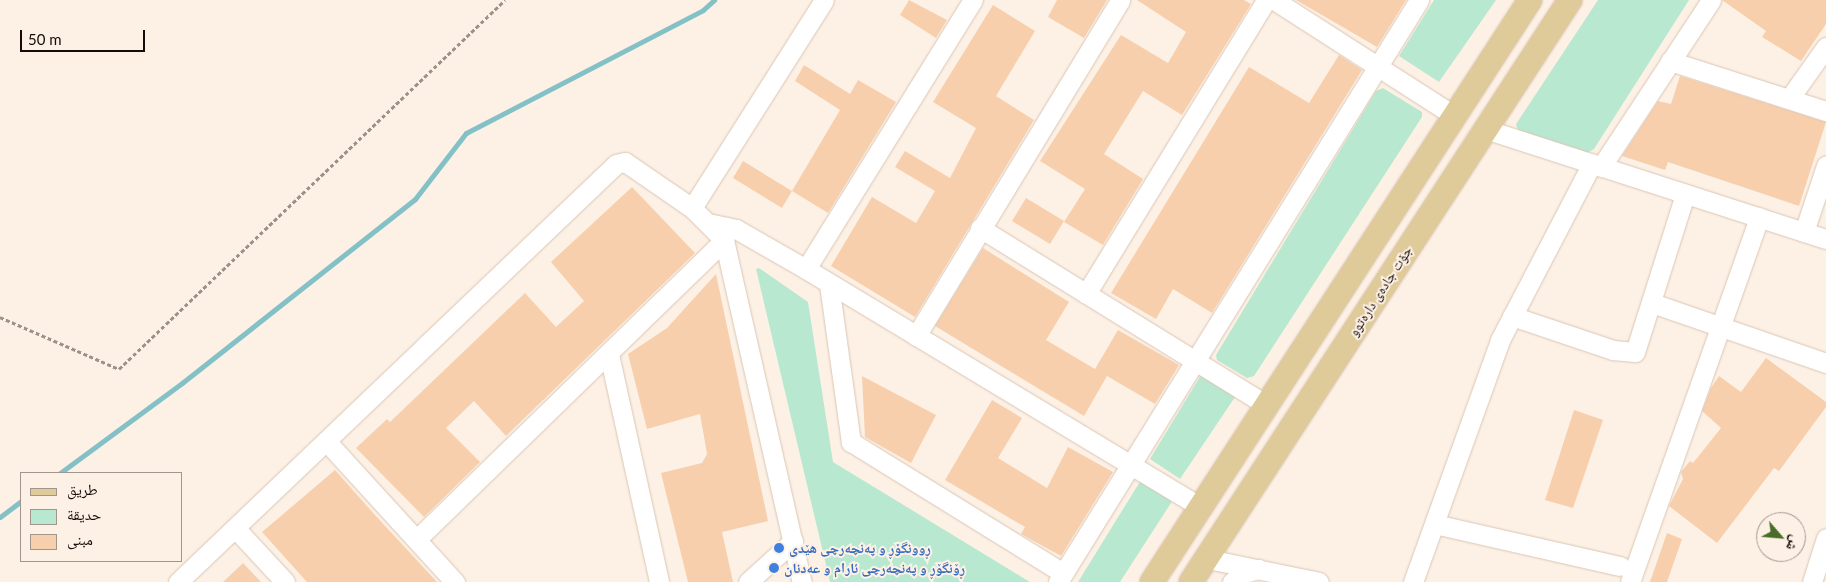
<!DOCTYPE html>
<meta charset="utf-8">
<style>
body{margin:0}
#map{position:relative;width:1826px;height:582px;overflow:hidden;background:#fdf1e6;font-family:Lato,"Noto Naskh Arabic",sans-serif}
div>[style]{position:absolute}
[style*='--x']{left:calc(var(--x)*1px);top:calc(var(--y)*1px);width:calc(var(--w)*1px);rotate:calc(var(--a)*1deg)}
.green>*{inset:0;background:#b8e9d0}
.stream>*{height:5px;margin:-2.5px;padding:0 2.5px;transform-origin:2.5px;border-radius:2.5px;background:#83c1c7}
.building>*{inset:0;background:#f7cfad}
.path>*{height:3px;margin-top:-1.5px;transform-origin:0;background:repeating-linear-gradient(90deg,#9b9188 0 4px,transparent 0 6.5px)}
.roads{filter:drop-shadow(0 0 1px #dac6b4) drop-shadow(0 0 1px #dac6b4)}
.minor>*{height:19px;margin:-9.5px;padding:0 9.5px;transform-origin:9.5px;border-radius:9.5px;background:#fff}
.major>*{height:24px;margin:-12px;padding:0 12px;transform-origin:12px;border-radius:12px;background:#dfca9a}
.dots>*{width:14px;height:14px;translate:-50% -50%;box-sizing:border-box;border:2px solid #fdf1e6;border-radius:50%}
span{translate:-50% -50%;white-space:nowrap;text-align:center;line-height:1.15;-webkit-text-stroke:4px #fdf1e6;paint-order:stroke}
.street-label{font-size:14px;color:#140d07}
.shop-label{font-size:14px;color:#366cbe;font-weight:700}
.left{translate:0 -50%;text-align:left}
.legend{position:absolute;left:20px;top:472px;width:162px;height:90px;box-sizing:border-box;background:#fdf1e6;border:1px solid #a0968d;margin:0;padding:6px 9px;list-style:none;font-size:15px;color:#140d07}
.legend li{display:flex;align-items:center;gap:10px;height:25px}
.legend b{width:25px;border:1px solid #a0968d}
.north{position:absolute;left:1756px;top:512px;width:50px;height:50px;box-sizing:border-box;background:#fdf1e6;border:1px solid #a0968d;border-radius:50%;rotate:117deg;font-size:14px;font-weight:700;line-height:20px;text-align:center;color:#140d07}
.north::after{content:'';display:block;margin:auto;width:18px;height:22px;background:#476d28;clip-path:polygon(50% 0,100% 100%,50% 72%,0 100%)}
.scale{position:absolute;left:20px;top:30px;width:125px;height:22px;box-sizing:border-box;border:2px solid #140d07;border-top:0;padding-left:6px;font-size:15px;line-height:18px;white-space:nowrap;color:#140d07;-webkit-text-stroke:4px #fdf1e6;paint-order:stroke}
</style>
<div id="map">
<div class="green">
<i style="clip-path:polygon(1434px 0,1496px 0,1439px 82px,1399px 56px)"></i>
<i style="clip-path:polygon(1598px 0,1689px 0,1594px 149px,1587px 153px,1518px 131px,1516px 124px)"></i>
<i style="clip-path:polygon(1383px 88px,1422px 112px,1422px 117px,1254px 376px,1247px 378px,1217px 360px,1216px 355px,1376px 91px)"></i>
<i style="clip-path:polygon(759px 268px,808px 302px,833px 462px,1030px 582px,830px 582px,756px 269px)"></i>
<i style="clip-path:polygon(1201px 375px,1235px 397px,1180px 479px,1150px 459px)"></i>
<i style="clip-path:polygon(1141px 480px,1171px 498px,1171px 503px,1120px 582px,1078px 582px)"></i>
</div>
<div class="stream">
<i style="--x:60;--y:473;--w:152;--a:-36.4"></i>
<i style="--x:182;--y:383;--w:297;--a:-38.3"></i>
<i style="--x:415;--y:199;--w:83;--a:-52.3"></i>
<i style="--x:466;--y:133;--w:267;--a:-27.4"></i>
<i style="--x:703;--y:10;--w:15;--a:-42"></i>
<i style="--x:0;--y:517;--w:26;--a:-37"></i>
</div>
<div class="building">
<i style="clip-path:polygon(909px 0,947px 20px,936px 38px,900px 15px)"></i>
<i style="clip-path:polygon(1057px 0,1107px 0,1084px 38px,1048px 17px)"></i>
<i style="clip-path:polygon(1137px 0,1244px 0,1251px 4px,1182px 115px,1143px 91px,1104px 154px,1143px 179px,1103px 245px,1064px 222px,1085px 189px,1040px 161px,1121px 35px,1168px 63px,1186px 32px)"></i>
<i style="clip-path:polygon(1296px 0,1406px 0,1377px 47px)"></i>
<i style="clip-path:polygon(1722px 0,1826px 0,1826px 24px,1801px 61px,1762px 37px,1766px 31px)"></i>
<i style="clip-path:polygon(993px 5px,1035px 31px,996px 96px,1034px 120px,915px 317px,831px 266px,872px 197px,916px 223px,935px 191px,895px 167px,905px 151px,950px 178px,976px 128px,933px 102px)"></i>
<i style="clip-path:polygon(1339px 55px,1362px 70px,1212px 313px,1173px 289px,1156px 319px,1111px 293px,1249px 67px,1309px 103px)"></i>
<i style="clip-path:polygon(804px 65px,850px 94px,858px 80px,896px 102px,828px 213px,792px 191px,840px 110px,795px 81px)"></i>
<i style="clip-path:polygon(1680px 76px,1826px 122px,1799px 206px,1668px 162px,1665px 170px,1622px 156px,1658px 101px,1671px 104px)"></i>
<i style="clip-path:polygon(743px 161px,792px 191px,782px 208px,733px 178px)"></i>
<i style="clip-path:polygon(632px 187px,695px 253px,506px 436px,474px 401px,446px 428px,480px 462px,424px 517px,356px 448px,387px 419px,390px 422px,525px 293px,556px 327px,584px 301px,551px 262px)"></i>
<i style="clip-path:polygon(1026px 198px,1064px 221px,1050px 244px,1012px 221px)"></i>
<i style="clip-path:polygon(983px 248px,1069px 302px,1046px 340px,1095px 369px,1118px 330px,1179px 365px,1155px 404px,1107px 376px,1084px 416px,935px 326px)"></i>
<i style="clip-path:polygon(716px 274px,768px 521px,722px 532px,733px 582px,688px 582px,661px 473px,702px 463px,707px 454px,700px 414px,647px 429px,628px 354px,667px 328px)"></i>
<i style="clip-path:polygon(1766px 358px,1826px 402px,1826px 407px,1779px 471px,1774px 468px,1717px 543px,1669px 506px,1683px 479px,1681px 472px,1690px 461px,1693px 463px,1721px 428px,1702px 411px,1711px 388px,1719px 376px,1741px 392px)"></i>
<i style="clip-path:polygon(862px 376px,936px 415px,911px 463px,865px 437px)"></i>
<i style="clip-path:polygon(992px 400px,1022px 418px,998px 458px,1047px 488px,1068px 447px,1113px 472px,1061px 556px,1021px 534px,1025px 527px,945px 480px)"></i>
<i style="clip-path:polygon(1574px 410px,1603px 420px,1573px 508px,1545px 500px)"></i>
<i style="clip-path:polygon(335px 470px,375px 515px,437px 582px,307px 582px,262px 532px)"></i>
<i style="clip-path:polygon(1667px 533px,1682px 539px,1667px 582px,1650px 582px)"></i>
<i style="clip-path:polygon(243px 563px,261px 582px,223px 582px)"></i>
</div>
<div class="path">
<i style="--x:0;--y:317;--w:130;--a:23.6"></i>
<i style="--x:119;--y:369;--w:534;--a:-43.71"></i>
</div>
<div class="roads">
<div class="minor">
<i style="--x:1274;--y:0;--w:215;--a:32.7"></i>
<i style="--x:1670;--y:61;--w:164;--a:17.8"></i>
<i style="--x:1789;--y:99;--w:64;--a:-54.6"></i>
<i style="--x:1485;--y:129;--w:358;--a:17.9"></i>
<i style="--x:1601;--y:167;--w:200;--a:-56.6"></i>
<i style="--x:692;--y:208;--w:246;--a:-57.6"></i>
<i style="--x:708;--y:223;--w:29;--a:12"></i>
<i style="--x:736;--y:229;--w:81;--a:29.7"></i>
<i style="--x:806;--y:269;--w:461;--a:31.1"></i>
<i style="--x:980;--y:228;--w:337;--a:31.7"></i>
<i style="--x:1804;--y:232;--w:70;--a:-71.6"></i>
<i style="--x:806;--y:269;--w:317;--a:-58.2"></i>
<i style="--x:829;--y:284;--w:160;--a:82.1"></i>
<i style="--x:851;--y:442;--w:249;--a:31.7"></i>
<i style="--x:1086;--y:294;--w:345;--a:-58.5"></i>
<i style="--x:1652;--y:303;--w:184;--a:19"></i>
<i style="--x:1512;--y:316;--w:107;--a:18.6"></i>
<i style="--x:1613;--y:350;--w:22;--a:5"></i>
<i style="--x:1635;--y:352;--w:166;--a:-72.4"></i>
<i style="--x:916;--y:336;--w:393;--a:-58.7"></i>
<i style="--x:609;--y:354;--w:233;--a:77.6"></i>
<i style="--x:327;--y:442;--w:190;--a:47.6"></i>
<i style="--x:1435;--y:524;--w:190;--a:12.8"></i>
<i style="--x:236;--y:529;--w:72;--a:47.2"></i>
<i style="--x:417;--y:539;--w:429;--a:-44.2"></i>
<i style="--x:1208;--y:559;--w:113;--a:11.7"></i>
<i style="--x:178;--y:582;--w:605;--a:-43.66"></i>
<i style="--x:616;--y:164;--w:9;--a:-13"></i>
<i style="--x:625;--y:162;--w:81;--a:34.5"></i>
<i style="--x:692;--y:208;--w:45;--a:45"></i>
<i style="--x:724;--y:240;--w:351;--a:77.2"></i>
<i style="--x:748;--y:582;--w:61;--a:-42.3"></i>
<i style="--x:1058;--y:582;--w:685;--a:-58.19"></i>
<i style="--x:1232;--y:582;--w:15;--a:-37"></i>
<i style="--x:1244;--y:573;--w:15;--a:-16"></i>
<i style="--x:1413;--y:582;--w:257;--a:-70.2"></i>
<i style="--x:1500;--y:340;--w:199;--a:-62.5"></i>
<i style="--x:1630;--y:582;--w:387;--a:-70.5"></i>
<i style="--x:1812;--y:582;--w:46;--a:-72.3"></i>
</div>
<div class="major">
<i style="--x:1152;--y:582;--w:694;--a:-57"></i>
<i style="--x:1191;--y:582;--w:695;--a:-56.93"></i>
</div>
</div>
<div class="dots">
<i style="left:779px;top:548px;background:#3f7fe0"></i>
<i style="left:774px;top:568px;background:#3f7fe0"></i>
</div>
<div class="street-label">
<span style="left:1380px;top:291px;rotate:-57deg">جۆت جادەی دارەتوو</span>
</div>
<div class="shop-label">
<span class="left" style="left:789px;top:548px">ڕوونگۆڕ و پەنچەرچی هێدی</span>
<span class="left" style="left:784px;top:568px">ڕۆنگۆڕ و پەنچەرچی ئارام و عەدنان</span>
</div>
<ul class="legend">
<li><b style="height:6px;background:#dfca9a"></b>طريق</li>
<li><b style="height:14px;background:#b8e9d0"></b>حديقة</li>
<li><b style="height:14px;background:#f7cfad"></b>مبنى</li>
</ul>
<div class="north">ش</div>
<div class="scale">50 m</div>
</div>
